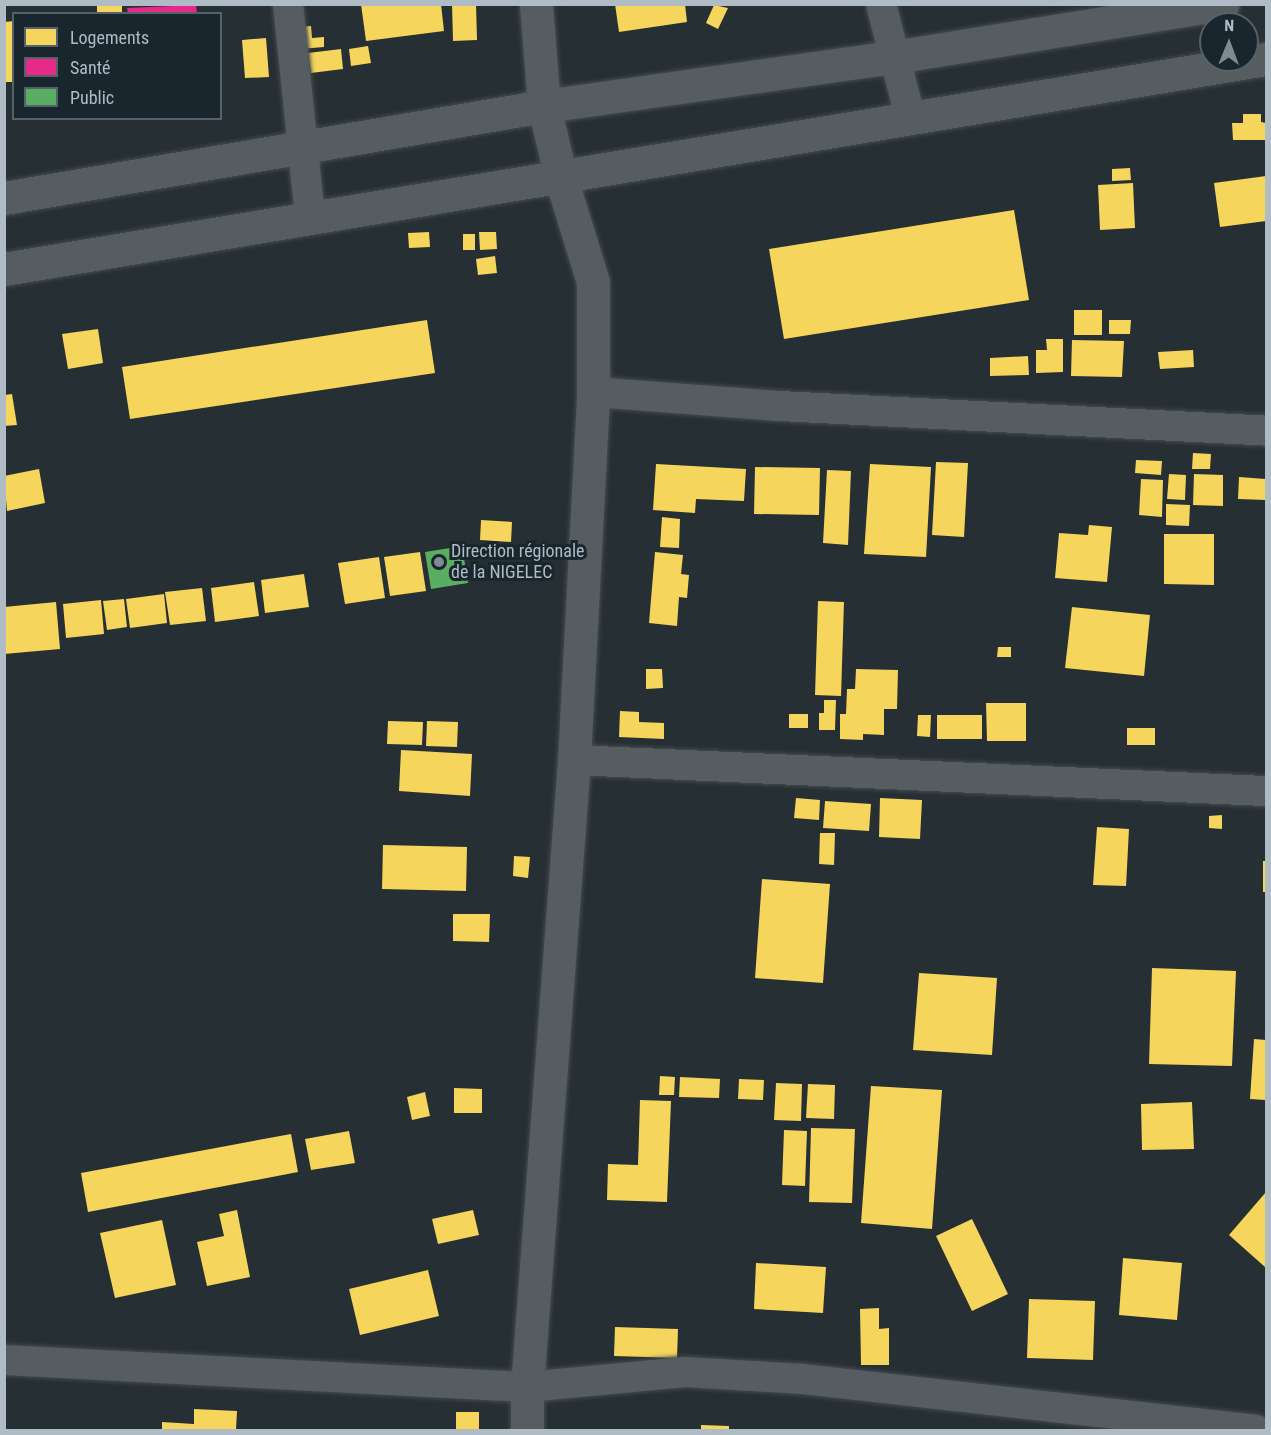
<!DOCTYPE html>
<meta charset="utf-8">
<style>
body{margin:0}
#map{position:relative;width:1271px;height:1435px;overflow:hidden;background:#262f33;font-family:"Roboto Condensed",sans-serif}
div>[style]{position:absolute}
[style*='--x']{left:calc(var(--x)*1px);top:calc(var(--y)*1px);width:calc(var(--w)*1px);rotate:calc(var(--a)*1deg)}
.homes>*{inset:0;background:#f6d55c}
.health>*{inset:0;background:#e7298a}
.public>*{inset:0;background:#5aae61}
.roads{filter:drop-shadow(0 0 2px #444a4e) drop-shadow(0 0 2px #444a4e)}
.minor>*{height:30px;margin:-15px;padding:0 15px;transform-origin:15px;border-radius:15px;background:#565d61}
.tertiary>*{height:33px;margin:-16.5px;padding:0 16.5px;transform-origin:16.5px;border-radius:16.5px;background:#565d61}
.dots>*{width:16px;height:16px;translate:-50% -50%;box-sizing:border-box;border:3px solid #1a262d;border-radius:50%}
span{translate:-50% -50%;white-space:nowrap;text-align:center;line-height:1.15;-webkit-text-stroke:6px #1a262d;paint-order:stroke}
.poi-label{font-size:18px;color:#afbcc5}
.left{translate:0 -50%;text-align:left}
.frame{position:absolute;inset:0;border:6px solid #afbcc5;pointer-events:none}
.legend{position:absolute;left:12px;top:12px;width:210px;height:108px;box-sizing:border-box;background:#1a262d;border:2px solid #56626a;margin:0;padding:8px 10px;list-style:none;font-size:18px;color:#afbcc5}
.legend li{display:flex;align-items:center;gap:12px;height:30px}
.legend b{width:30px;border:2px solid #56626a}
.north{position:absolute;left:1199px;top:12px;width:60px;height:60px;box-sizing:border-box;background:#1a262d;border:2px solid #56626a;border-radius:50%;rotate:1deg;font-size:16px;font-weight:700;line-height:24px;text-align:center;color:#afbcc5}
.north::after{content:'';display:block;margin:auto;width:21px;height:27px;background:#7f8b92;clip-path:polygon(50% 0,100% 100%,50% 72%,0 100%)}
</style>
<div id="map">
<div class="homes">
<i style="clip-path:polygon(97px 4px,122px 4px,122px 14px,97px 14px)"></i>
<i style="clip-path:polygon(361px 4px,441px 4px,444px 31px,366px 41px)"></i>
<i style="clip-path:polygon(452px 4px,476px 4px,477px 40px,453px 41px)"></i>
<i style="clip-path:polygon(615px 4px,685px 4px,687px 22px,619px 32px)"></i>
<i style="clip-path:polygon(714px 5px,728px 8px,718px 29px,706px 23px)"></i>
<i style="clip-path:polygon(14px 21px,14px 82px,6px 82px,4px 22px)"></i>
<i style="clip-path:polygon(311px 26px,312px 38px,324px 37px,324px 47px,300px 49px,298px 27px)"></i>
<i style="clip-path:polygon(266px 38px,269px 77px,245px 78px,242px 40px)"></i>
<i style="clip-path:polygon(368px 46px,371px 63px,351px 66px,349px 49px)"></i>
<i style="clip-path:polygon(341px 49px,343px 69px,311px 73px,308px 53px)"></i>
<i style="clip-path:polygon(1243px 114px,1261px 114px,1261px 122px,1266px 123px,1266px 140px,1233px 140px,1232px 123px,1243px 123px)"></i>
<i style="clip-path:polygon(1130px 168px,1131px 180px,1112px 181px,1112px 169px)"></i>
<i style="clip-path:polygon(1266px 176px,1266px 221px,1220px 227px,1214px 183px)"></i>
<i style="clip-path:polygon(1133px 183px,1135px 228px,1100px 230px,1098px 185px)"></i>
<i style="clip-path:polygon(1014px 210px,1029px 300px,784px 339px,769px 249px)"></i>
<i style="clip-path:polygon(429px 232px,430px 247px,409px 248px,408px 233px)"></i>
<i style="clip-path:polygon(479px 232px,496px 232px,497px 249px,480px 250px)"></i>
<i style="clip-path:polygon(463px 234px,475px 234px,475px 250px,463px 250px)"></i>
<i style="clip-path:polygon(495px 256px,497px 273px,478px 275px,476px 259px)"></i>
<i style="clip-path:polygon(1074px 310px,1102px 310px,1102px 335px,1074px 335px)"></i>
<i style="clip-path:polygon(427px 320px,435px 373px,130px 419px,122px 367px)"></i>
<i style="clip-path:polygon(1109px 320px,1131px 320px,1130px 334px,1109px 334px)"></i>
<i style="clip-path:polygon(98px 329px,103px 363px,68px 369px,62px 334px)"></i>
<i style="clip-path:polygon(1046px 339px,1063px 339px,1063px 372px,1036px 373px,1036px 350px,1047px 350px)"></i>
<i style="clip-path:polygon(1072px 340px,1124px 341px,1122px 377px,1071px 376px)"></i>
<i style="clip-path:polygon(1193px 350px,1194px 367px,1160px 369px,1158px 352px)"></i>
<i style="clip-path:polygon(1028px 356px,1029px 375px,990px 376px,990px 358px)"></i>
<i style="clip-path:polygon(12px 394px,17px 425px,4px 426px,4px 395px)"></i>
<i style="clip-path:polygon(1193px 453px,1211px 454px,1210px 469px,1192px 469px)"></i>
<i style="clip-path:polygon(1136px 460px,1162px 461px,1161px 475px,1135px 473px)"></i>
<i style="clip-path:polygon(936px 462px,968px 463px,964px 537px,932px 535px)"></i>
<i style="clip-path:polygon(656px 464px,746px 469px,744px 501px,696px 499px,695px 513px,653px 510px)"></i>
<i style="clip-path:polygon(870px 464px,931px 467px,926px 557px,864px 554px)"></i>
<i style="clip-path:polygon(755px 467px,820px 468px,819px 515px,754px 514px)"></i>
<i style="clip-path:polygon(39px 469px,45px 503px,7px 511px,4px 476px)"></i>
<i style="clip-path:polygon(827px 470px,851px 471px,848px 545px,823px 543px)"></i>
<i style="clip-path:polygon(1169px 474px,1186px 475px,1185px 500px,1167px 499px)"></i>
<i style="clip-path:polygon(1194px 474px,1223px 475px,1223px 506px,1193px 505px)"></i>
<i style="clip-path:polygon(1239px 477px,1266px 479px,1266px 500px,1238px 499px)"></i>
<i style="clip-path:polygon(1141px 479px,1163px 480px,1162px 517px,1139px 515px)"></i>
<i style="clip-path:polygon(1166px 504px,1190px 505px,1189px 526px,1166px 525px)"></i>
<i style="clip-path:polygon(662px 517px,680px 519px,679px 548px,660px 547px)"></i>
<i style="clip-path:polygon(481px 520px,512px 522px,511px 542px,480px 540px)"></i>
<i style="clip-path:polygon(1089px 525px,1112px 527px,1107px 582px,1055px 578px,1059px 533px,1088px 535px)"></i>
<i style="clip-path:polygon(1164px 534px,1214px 534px,1214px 585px,1164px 584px)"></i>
<i style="clip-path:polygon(420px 552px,426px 591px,390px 596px,384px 557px)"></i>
<i style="clip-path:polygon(655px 552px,683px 555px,681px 574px,689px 575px,687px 598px,679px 597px,677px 626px,649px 623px)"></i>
<i style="clip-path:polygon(379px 557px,385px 598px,345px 604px,338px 563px)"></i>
<i style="clip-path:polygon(304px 574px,309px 607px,265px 613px,261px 580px)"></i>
<i style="clip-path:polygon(254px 582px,259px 616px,215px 622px,211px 588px)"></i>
<i style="clip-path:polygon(202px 588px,206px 621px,170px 625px,165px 592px)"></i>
<i style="clip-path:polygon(164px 594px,167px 623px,130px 628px,126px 599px)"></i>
<i style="clip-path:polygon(124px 599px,127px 627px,107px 630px,103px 601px)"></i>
<i style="clip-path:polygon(101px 600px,104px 634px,66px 638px,63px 604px)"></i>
<i style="clip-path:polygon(818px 601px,844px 602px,841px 696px,815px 695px)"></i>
<i style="clip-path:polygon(56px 602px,60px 649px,4px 654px,4px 607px)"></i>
<i style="clip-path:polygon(1072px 607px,1150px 615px,1144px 676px,1065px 668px)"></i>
<i style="clip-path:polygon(998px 647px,1011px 647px,1011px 657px,997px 657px)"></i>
<i style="clip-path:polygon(646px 669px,662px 669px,663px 688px,646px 689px)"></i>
<i style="clip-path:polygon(856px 669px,898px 670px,897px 709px,884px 709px,884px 735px,863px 734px,863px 740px,840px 739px,840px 714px,846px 714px,847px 689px,855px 689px)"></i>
<i style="clip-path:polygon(824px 700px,836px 700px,835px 730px,819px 730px,819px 713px,824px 713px)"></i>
<i style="clip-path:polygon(986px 703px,1026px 703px,1026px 741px,987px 741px)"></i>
<i style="clip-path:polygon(620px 711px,639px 712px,639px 722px,664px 723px,664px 739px,619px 737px)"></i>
<i style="clip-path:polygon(789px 714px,808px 714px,808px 728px,789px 728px)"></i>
<i style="clip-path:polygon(918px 715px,931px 715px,930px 737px,917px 736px)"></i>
<i style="clip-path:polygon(937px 715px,982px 715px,982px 739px,937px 739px)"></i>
<i style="clip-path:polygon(388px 721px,423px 722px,422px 745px,387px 744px)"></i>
<i style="clip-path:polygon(427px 721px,458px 722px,457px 747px,426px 746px)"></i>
<i style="clip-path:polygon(1127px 728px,1155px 728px,1155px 745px,1127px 745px)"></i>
<i style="clip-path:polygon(401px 750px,472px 754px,470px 796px,399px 791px)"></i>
<i style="clip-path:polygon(796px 798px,820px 800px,819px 820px,794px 818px)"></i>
<i style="clip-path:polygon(880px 798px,922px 800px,920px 839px,879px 837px)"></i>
<i style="clip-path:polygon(825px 801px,871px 804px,869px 831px,823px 828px)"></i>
<i style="clip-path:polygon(1222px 815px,1222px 829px,1209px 828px,1209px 816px)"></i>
<i style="clip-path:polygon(1097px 827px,1129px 829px,1126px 886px,1093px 885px)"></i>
<i style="clip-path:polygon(820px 833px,835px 833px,834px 865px,819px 864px)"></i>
<i style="clip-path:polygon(383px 845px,467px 847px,466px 891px,382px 889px)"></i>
<i style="clip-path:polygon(514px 856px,530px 857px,528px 878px,513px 876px)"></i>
<i style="clip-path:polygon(1263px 861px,1266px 861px,1266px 892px,1263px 892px)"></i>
<i style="clip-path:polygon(762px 879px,830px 884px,823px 983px,755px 978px)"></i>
<i style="clip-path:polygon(453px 914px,490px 914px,489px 942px,453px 941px)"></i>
<i style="clip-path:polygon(1152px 968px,1236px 971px,1232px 1066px,1149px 1064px)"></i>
<i style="clip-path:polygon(919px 973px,997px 978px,992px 1055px,913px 1050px)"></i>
<i style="clip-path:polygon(1254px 1039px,1266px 1040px,1266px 1100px,1250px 1099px)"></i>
<i style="clip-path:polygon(660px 1076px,675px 1077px,674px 1095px,659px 1095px)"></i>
<i style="clip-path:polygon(680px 1077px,720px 1079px,719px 1098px,679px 1097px)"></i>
<i style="clip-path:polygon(739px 1079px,764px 1080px,763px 1100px,738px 1099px)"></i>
<i style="clip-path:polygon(776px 1083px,802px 1084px,801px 1121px,774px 1120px)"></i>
<i style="clip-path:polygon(808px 1084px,835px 1085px,834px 1119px,806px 1118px)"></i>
<i style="clip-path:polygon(871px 1086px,942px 1090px,932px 1229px,861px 1223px)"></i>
<i style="clip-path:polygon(454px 1088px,482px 1089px,482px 1113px,454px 1113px)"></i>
<i style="clip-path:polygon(425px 1092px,430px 1116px,412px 1120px,407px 1097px)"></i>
<i style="clip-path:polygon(640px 1100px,671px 1101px,667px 1202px,607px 1200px,608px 1164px,638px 1165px)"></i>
<i style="clip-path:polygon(1192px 1102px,1194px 1149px,1142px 1150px,1141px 1104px)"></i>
<i style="clip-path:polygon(811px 1128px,855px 1129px,852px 1203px,809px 1202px)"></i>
<i style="clip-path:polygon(784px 1130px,807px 1131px,805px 1186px,782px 1185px)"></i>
<i style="clip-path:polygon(349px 1131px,355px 1163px,311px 1170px,305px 1139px)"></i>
<i style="clip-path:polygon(291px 1134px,298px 1172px,88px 1212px,81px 1173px)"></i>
<i style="clip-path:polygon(1266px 1192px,1266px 1265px,1265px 1267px,1229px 1235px)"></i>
<i style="clip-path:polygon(237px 1210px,250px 1277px,207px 1286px,197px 1242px,224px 1236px,219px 1214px)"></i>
<i style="clip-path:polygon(473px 1210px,479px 1235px,438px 1244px,432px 1219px)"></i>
<i style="clip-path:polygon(972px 1219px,1008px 1294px,972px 1311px,936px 1236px)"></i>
<i style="clip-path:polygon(162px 1220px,176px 1285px,115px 1298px,100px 1233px)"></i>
<i style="clip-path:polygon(1123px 1258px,1182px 1263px,1177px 1320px,1119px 1315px)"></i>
<i style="clip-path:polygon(756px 1263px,826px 1267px,823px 1313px,754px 1309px)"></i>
<i style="clip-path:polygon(428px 1270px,439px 1316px,360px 1335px,349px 1289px)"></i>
<i style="clip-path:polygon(1029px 1299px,1095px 1301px,1093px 1360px,1027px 1358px)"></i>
<i style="clip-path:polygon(879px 1308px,879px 1329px,889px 1328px,889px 1365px,861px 1365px,860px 1309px)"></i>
<i style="clip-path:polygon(615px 1327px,678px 1329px,677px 1358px,614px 1356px)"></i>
<i style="clip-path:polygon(194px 1409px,237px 1411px,236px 1430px,162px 1430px,162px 1422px,194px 1424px)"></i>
<i style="clip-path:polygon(456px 1412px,479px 1412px,479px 1430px,456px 1430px)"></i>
<i style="clip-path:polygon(701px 1425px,729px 1426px,729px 1430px,701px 1430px)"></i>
</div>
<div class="health">
<i style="clip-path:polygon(196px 5px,197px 14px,128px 14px,127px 8px)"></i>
</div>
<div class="public">
<i style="clip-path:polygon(462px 546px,468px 583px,431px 589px,425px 552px)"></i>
</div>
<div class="roads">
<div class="minor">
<i style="--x:288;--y:4;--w:214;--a:84.1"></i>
<i style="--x:881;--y:4;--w:116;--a:75.5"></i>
<i style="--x:593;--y:392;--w:188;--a:4.3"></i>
<i style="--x:780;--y:406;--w:487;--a:2.9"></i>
<i style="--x:574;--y:760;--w:693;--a:2.57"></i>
<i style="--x:4;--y:1360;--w:524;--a:2.96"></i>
<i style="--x:527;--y:1387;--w:159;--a:-5.4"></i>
<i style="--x:685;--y:1372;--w:118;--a:3.4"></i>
<i style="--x:803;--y:1379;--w:455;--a:6.4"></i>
</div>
<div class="tertiary">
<i style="--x:4;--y:198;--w:548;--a:-9.67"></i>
<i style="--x:544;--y:106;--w:353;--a:-8"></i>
<i style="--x:894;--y:57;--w:333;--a:-9.2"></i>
<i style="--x:4;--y:269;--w:1279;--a:-9.45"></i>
<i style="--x:527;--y:1430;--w:43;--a:-90"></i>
<i style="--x:527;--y:1387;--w:629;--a:-85.71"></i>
<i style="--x:574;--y:760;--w:368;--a:-87"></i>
<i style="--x:593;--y:392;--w:110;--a:-90"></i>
<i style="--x:593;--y:282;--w:109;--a:-107.1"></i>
<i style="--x:561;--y:178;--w:74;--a:-103.3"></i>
<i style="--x:544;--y:106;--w:102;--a:-94.5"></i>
</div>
</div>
<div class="dots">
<i style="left:439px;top:562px;background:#7f8b92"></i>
</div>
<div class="poi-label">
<span class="left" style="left:451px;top:562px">Direction régionale<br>de la NIGELEC</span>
</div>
<div class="frame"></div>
<ul class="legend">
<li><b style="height:16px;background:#f6d55c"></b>Logements</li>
<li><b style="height:16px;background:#e7298a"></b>Santé</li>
<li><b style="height:16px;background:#5aae61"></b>Public</li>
</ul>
<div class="north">N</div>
</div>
